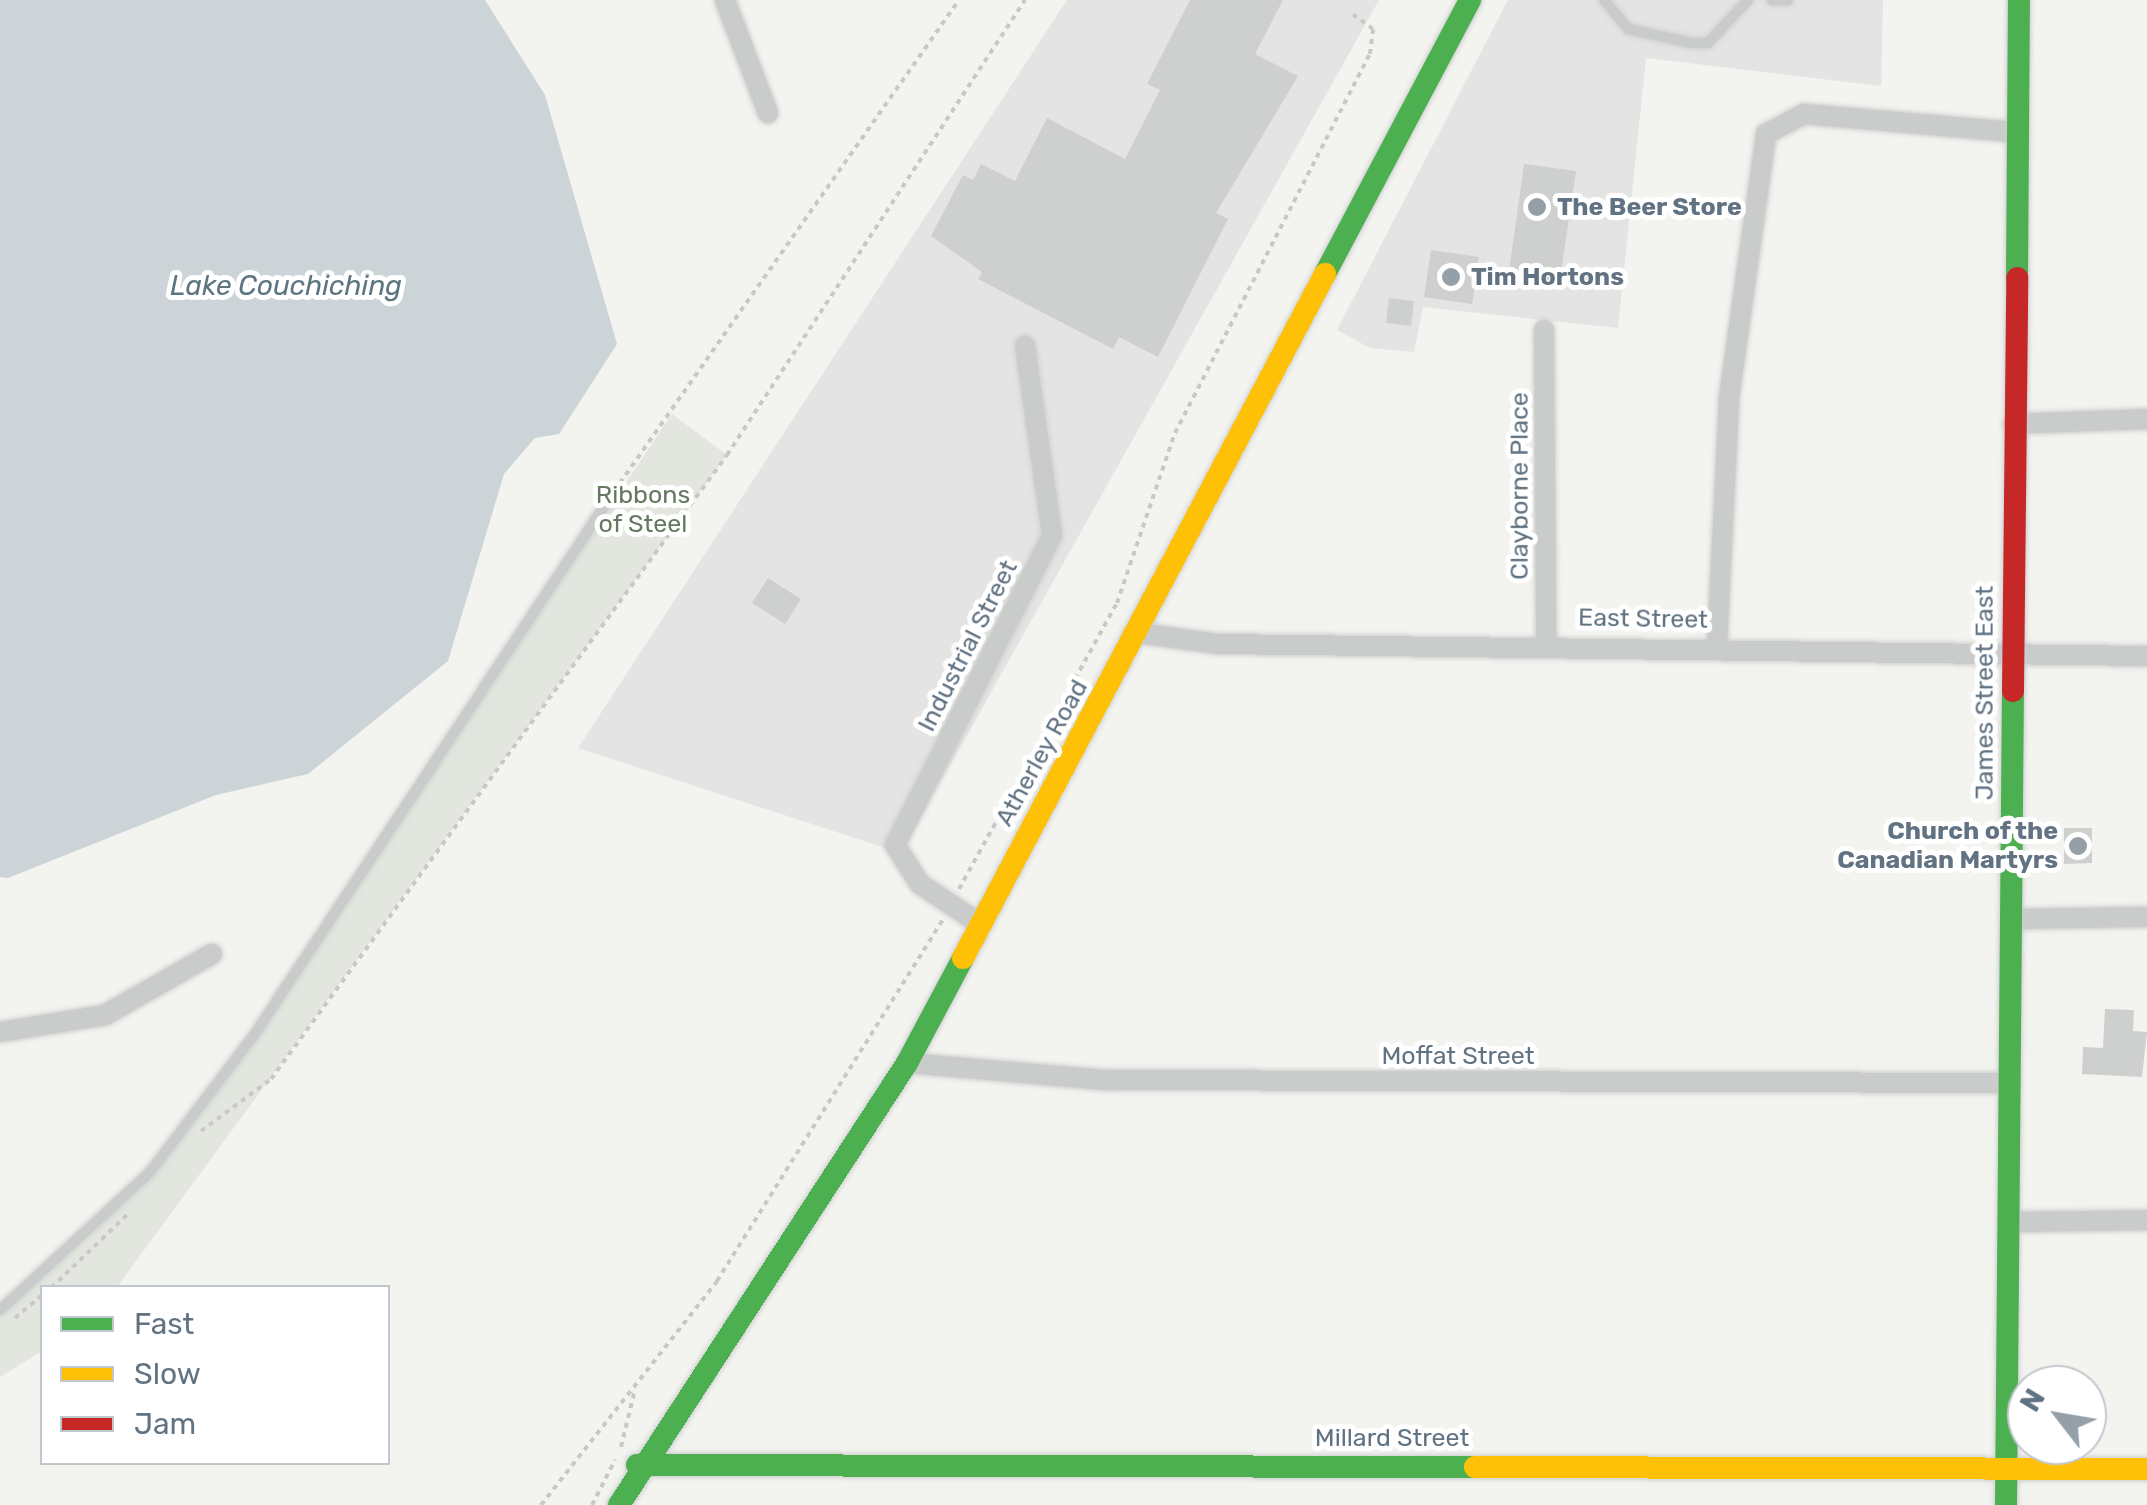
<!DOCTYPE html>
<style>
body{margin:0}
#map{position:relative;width:2147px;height:1505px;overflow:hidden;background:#f3f3f0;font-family:Rubik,sans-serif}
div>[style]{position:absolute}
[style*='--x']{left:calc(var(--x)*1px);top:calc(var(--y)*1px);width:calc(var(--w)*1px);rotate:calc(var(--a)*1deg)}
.built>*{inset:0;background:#e3e4e3}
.green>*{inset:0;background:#e2e6de}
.water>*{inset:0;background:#ccd4d7}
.building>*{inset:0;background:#cecfcf}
.path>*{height:4px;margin-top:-2px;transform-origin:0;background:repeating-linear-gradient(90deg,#c8c8c9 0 5px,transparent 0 10px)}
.roads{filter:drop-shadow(0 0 2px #cfd1d0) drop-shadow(0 0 2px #cfd1d0)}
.lane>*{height:10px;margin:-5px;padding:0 5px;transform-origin:5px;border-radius:5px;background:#cacccc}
.street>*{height:20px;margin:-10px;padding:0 10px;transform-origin:10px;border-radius:10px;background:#cacccc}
.fast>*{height:22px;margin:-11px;padding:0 11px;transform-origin:11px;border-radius:11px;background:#4caf50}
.slow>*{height:22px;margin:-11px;padding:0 11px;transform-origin:11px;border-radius:11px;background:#ffc107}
.jam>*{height:22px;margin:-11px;padding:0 11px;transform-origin:11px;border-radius:11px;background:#c62828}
.dots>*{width:28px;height:28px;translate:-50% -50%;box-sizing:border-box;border:5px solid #fff;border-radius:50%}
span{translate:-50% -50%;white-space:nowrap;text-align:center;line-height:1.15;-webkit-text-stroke:10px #fff;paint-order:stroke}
.poi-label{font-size:25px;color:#617282;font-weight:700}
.left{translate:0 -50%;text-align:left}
.right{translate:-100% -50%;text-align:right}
.street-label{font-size:25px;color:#617282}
.park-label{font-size:25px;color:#647960}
.water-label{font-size:28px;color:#5c7580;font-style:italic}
.legend{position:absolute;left:40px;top:1285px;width:350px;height:180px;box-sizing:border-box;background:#fff;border:2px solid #c0c7cd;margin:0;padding:12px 18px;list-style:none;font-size:30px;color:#617282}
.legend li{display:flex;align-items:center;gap:20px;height:50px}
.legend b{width:50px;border:2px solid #c0c7cd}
.north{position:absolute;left:2007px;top:1365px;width:100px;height:100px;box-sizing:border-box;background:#fff;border:2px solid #c0c7cd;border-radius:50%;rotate:301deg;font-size:28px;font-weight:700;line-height:40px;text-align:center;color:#617282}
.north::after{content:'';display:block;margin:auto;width:35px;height:45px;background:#949fa8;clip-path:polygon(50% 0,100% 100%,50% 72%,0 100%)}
</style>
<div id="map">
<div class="built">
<i style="clip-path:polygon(1067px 0,1379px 0,901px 853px,578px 748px)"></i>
<i style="clip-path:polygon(1508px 0,1883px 0,1881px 86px,1646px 58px,1618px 328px,1423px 307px,1414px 352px,1370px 348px,1337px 330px)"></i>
</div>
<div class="green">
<i style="clip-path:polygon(672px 414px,727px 455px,117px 1287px,42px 1288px,42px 1351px,0 1377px,0 1310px,150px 1172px,254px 1035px)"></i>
</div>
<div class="water">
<i style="clip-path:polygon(0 0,485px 0,545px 95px,617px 344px,559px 434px,535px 438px,504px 474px,448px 661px,308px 774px,216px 795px,8px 878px,0 877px)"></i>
</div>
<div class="building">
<i style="clip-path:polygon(1190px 0,1283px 0,1255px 54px,1298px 76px,1216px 213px,1228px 219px,1158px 357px,1119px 337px,1113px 349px,978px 279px,982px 272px,931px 236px,963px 175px,973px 180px,981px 164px,1015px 181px,1047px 118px,1125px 159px,1160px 90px,1147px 84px)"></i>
<i style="clip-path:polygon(1524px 164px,1576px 171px,1559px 286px,1508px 279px)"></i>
<i style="clip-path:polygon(1431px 250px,1479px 257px,1472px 304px,1424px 297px)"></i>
<i style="clip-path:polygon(1389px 298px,1414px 301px,1411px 326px,1386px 323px)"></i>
<i style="clip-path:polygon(768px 578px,801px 599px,785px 624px,752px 603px)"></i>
<i style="clip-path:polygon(2064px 828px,2092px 828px,2092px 863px,2064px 864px)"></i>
<i style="clip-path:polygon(2105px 1009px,2134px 1010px,2133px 1031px,2147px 1032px,2142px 1077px,2082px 1074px,2083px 1047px,2103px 1048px)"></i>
</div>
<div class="path">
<i style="--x:620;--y:483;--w:590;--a:-54.94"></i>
<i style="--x:959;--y:889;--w:327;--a:-61.1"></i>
<i style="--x:1117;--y:603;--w:180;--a:-71.2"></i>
<i style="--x:1175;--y:433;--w:426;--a:-62.8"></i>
<i style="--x:1370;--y:54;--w:25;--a:-83"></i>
<i style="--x:1373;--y:29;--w:26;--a:-144"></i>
<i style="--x:201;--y:1131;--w:87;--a:-36.6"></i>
<i style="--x:271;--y:1079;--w:773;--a:-53.84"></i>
<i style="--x:727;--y:455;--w:544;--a:-56.78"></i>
<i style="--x:51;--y:1288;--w:108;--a:-43.9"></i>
<i style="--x:15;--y:1318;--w:35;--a:-40"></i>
<i style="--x:621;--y:1447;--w:60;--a:-76.4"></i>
<i style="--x:541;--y:1505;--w:285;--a:-51.8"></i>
<i style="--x:717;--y:1281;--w:427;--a:-58"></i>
<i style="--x:592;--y:1505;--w:51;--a:-62.9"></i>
</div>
<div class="roads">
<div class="lane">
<i style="--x:1604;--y:0;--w:38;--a:50"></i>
<i style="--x:1628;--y:29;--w:66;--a:12.3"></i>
<i style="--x:1692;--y:43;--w:16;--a:0"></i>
<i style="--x:1708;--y:43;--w:59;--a:-47.1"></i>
<i style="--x:1772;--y:0;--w:16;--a:0"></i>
<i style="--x:0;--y:1310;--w:204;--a:-42.6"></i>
<i style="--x:150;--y:1172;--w:172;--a:-52.8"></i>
<i style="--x:254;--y:1035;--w:650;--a:-56.48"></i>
</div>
<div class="street">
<i style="--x:725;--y:0;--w:121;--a:69.2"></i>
<i style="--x:1544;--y:330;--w:312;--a:89.6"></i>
<i style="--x:2013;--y:424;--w:134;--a:-2.1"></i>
<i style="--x:1138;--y:633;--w:81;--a:7.8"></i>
<i style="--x:1218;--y:644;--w:929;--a:0.74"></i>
<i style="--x:1717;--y:645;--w:247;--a:-87.2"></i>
<i style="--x:1729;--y:398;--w:267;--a:-82"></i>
<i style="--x:1766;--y:134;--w:43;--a:-27.8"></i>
<i style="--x:1804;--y:114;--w:213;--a:4.9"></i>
<i style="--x:2013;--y:919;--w:134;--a:-0.9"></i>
<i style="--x:980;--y:924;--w:72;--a:-146.3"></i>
<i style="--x:920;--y:884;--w:46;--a:-122.7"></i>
<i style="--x:895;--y:845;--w:347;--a:-63.1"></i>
<i style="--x:1052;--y:535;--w:191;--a:-98.1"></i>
<i style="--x:0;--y:1032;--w:106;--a:-9.2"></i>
<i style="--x:105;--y:1015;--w:123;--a:-29.7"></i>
<i style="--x:907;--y:1063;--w:200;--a:4.9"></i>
<i style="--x:1106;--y:1080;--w:905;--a:0.19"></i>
<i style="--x:2009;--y:1222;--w:138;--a:-0.8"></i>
</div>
<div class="fast">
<i style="--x:1325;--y:274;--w:310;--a:-62.1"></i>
<i style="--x:2017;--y:278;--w:278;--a:-89.6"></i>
<i style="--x:637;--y:1465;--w:838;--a:0.14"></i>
<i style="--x:619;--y:1505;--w:528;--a:-56.91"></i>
<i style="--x:907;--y:1063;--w:119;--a:-61.9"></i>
<i style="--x:2006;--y:1505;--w:814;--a:-89.51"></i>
</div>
<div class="slow">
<i style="--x:963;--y:958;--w:774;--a:-62.11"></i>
<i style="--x:1475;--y:1467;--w:672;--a:0.17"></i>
</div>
<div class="jam">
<i style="--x:2013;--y:691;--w:413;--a:-89.4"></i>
</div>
</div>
<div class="dots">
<i style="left:1537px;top:207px;background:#949fa8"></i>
<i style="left:1451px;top:277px;background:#949fa8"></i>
<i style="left:2078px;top:846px;background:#949fa8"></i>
</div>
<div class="poi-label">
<span class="left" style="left:1557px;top:207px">The Beer Store</span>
<span class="left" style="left:1471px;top:277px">Tim Hortons</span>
<span class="right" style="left:2058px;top:846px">Church of the<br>Canadian Martyrs</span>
</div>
<div class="street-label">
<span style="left:1520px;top:486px;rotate:-90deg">Clayborne Place</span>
<span style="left:1643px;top:619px;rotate:1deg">East Street</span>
<span style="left:968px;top:646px;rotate:-63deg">Industrial Street</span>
<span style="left:1985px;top:693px;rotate:-90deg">James Street East</span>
<span style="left:1042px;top:753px;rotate:-61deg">Atherley Road</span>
<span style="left:1458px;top:1056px">Moffat Street</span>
<span style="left:1392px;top:1438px">Millard Street</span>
</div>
<div class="park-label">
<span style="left:643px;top:510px">Ribbons<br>of Steel</span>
</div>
<div class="water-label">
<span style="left:286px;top:286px">Lake Couchiching</span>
</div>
<ul class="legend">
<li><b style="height:12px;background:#4caf50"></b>Fast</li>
<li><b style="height:12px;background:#ffc107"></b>Slow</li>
<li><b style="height:12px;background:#c62828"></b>Jam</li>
</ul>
<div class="north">N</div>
</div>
